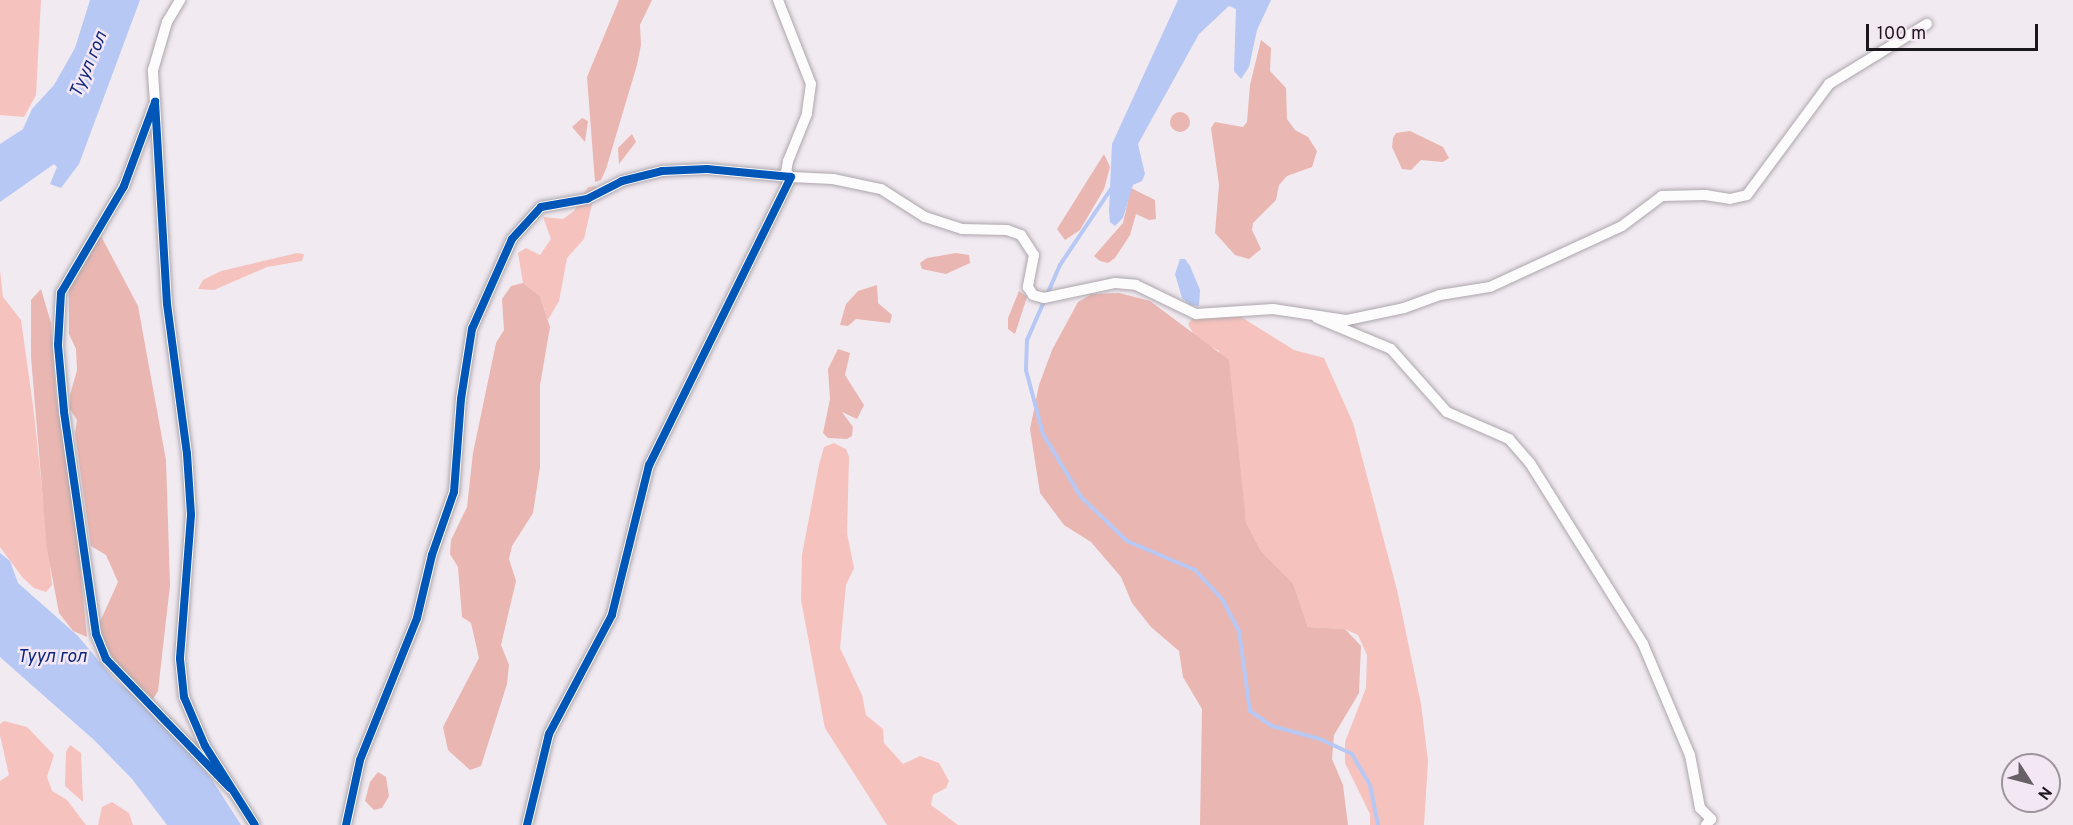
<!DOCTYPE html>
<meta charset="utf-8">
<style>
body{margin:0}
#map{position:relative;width:2073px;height:825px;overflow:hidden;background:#f1eaf1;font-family:Overpass,sans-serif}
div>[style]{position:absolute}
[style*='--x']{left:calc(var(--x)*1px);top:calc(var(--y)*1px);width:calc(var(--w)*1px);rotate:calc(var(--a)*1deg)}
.green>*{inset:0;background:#f6c2bd}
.forest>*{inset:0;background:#eab6b1}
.round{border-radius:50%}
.water>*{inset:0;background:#b7c8f4}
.stream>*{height:4px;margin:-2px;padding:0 2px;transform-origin:2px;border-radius:2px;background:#b7c8f4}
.roads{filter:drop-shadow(0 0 2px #aca6ac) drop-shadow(0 0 2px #aca6ac)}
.street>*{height:10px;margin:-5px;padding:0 5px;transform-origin:5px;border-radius:5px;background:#fdfcfd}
.cycleway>*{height:8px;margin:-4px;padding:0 4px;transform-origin:4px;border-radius:4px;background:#0057b8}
span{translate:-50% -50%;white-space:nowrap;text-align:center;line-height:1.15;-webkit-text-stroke:5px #f4e7f4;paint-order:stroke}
.water-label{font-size:18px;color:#0d287a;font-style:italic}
.north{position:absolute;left:2001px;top:753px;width:60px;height:60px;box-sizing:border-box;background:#f4e7f4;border:2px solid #9e949e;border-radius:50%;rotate:126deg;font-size:16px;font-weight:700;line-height:24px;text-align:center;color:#1c171c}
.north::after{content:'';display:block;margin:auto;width:21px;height:27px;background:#676167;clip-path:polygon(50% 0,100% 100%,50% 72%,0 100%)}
.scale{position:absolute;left:1866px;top:24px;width:172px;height:27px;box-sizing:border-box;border:3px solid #1c171c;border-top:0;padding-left:8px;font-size:18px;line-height:21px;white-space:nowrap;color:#1c171c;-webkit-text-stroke:4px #f4e7f4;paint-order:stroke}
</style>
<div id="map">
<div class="green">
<i style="clip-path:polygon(0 0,41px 0,36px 95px,24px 117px,0 115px)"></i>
<i style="clip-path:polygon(596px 186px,584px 239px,567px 258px,559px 301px,548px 320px,540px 296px,523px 283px,518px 253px,526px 248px,540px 255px,551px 239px,543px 217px,563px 219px,574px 211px,588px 187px)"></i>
<i style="clip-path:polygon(297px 253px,304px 254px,302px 261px,267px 267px,214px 290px,198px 289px,203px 280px,221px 271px)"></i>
<i style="clip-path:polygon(0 270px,3px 297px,21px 320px,34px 413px,52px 585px,46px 592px,34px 588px,23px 578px,0 547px)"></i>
<i style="clip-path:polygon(1232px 316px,1241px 317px,1294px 350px,1324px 358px,1353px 423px,1397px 590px,1421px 704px,1428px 761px,1424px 825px,1370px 825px,1370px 814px,1345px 763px,1345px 742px,1366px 688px,1367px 655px,1358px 635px,1345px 629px,1308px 627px,1293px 583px,1261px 551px,1246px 522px,1219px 351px,1196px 339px,1188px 324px,1193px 318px)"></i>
<i style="clip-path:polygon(834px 443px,846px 449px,849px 457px,847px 533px,854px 568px,846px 585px,840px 648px,862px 695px,866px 715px,883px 729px,884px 743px,903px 764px,920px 756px,939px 763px,949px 781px,946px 788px,933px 795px,931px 805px,958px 825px,887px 825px,825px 728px,801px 600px,802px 555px,819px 465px,824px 447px)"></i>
<i style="clip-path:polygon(4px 721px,27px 727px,54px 755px,47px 777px,52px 791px,67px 800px,86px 825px,0 825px,0 781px,9px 775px,0 735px,0 724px)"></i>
<i style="clip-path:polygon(70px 745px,81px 753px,83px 802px,65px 786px,66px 752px)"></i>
<i style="clip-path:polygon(112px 802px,129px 813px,133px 825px,98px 825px,102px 807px)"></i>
</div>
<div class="forest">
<i style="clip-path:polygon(619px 0,652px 0,640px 25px,641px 45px,637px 65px,606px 169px,601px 180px,595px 182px,587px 77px)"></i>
<i style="clip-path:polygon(1261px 40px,1271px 48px,1270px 71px,1286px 88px,1287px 119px,1295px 130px,1308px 137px,1317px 151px,1312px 167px,1287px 176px,1279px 185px,1276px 200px,1253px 223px,1252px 230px,1261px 249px,1249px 259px,1235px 255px,1215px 233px,1219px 185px,1211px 128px,1215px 122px,1243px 127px,1247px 122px,1250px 85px)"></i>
<i class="round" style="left:1170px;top:112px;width:20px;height:20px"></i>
<i style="clip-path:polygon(582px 118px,588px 121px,585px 142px,572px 127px)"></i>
<i style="clip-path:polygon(1410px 131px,1443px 147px,1449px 158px,1443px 162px,1421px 160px,1411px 170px,1402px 169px,1392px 147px,1393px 138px,1396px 133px)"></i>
<i style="clip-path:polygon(632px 134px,636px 142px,619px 164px,618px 148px)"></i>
<i style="clip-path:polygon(1104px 154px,1110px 167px,1104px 189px,1080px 230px,1065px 240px,1057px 229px)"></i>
<i style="clip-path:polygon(1131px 188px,1155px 200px,1156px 219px,1149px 220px,1136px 214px,1130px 235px,1115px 258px,1108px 263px,1100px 261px,1094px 256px,1123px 223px)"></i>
<i style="clip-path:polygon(101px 236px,138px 306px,166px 460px,170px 585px,158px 691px,153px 699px,118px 666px,100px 637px,99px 624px,118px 582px,106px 555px,91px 546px,75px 434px,77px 420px,70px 409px,70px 395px,77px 370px,76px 349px,69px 334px,69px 287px,94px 239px)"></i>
<i style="clip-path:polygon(956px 253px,969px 255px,970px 263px,946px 274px,922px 269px,920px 263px,927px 258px)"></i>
<i style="clip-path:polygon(523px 283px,540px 296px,550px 327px,540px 385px,540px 467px,533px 513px,512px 546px,509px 559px,516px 581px,501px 645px,509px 665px,507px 684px,481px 766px,470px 770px,448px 750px,443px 727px,479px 658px,471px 623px,462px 617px,458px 567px,450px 554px,451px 540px,467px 507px,473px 453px,496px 343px,504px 330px,502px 299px,511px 286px)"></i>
<i style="clip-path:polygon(877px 285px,878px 303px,892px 315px,890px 323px,856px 319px,848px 326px,840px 325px,846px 304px,858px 291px)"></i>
<i style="clip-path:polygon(41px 289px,51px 323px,56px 396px,75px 513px,87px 637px,73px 631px,59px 613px,47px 549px,31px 357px,31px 300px)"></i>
<i style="clip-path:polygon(1019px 291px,1027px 297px,1015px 334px,1008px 329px,1008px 318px)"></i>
<i style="clip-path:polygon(1119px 293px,1150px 301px,1229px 360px,1246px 522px,1261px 551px,1293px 583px,1308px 627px,1345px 629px,1361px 646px,1359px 693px,1334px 735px,1332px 759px,1343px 785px,1348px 825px,1200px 825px,1202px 709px,1183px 677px,1179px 651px,1151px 627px,1132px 603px,1121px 577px,1091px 542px,1064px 525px,1040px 493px,1030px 429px,1039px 385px,1052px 350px,1078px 302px,1092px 294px)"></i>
<i style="clip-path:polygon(838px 349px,850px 353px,845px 375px,864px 405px,857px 419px,842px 412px,853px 427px,852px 436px,847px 439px,828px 438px,823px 433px,830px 399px,828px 369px)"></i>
<i style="clip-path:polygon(378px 772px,386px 777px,389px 796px,382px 808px,374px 810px,365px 801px,370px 782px)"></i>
</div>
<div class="water">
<i style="clip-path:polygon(90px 0,140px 0,79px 164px,61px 188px,50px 184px,57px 167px,54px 164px,0 202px,0 144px,23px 129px,32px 109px,54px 85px,75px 48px)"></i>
<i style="clip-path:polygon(1178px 0,1271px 0,1257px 30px,1249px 67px,1241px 79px,1234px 71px,1236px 9px,1229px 6px,1199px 34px,1138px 144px,1145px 174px,1142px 181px,1133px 185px,1123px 218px,1115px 226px,1110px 222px,1109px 211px,1112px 144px)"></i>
<i style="clip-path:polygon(1180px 259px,1185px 259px,1190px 266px,1200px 290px,1199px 306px,1190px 305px,1182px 298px,1175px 274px)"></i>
<i style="clip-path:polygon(0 553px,10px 561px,18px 583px,78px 636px,114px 679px,151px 709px,172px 732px,211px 778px,241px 825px,167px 825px,132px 779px,94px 740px,0 657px)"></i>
</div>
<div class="stream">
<i style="--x:1111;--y:189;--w:92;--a:123.9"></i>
<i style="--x:1060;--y:265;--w:82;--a:113.7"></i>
<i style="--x:1027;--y:340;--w:30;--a:92"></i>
<i style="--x:1026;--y:370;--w:66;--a:75.1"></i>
<i style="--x:1043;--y:434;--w:74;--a:58.9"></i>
<i style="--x:1081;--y:497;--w:64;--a:43.7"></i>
<i style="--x:1127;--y:541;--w:74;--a:23.1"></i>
<i style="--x:1195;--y:570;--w:40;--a:47"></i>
<i style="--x:1222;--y:599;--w:36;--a:62"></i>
<i style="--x:1239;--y:631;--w:81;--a:82.2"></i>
<i style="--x:1250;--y:711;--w:27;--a:34"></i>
<i style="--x:1272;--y:726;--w:50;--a:15.2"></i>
<i style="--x:1320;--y:739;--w:35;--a:25"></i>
<i style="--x:1352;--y:754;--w:36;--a:60"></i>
<i style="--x:1370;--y:785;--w:41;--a:78.7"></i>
</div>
<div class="roads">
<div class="street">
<i style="--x:778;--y:0;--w:90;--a:68.6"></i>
<i style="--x:811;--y:84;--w:30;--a:98"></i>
<i style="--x:807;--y:114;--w:51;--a:112"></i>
<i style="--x:788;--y:161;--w:11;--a:100"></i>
<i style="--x:786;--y:172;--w:7;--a:45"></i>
<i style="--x:791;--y:177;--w:42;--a:2.7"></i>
<i style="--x:833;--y:179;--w:49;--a:11.8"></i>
<i style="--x:881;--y:189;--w:52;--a:32.5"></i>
<i style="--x:925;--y:217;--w:39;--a:18"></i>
<i style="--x:962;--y:229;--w:45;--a:1.3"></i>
<i style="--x:1007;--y:230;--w:15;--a:20"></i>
<i style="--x:1021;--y:235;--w:24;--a:57"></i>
<i style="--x:1034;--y:255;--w:33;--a:101"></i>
<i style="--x:1028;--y:287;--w:9;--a:58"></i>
<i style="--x:1033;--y:295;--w:11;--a:15"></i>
<i style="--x:1044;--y:298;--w:73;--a:-11.9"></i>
<i style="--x:1115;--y:283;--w:21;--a:5"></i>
<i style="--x:1136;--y:285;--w:67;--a:25.8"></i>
<i style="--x:1196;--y:314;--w:77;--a:-3.7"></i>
<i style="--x:1273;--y:309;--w:75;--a:8.5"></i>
<i style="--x:1347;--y:320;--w:58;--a:-11.9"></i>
<i style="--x:1404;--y:308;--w:38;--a:-20"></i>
<i style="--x:1440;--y:295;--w:51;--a:-9.1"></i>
<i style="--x:1490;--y:287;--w:145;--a:-24.8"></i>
<i style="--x:1622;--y:226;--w:50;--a:-36.9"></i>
<i style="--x:1662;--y:196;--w:43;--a:-1.3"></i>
<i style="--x:1705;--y:195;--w:25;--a:9"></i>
<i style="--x:1730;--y:199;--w:17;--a:-13"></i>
<i style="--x:1747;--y:195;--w:138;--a:-53.5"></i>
<i style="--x:1829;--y:84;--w:115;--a:-31.5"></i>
<i style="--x:155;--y:102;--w:32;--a:-94"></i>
<i style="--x:153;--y:70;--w:50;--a:-73.7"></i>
<i style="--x:167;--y:22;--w:26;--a:-59"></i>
<i style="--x:1317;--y:318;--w:80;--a:22.7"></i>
<i style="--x:1391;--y:349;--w:84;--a:48.4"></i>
<i style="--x:1447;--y:412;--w:68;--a:23.5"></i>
<i style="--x:1509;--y:439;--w:32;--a:49"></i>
<i style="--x:1530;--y:463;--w:213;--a:58"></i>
<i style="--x:1643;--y:644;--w:121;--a:67.1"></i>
<i style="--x:1690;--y:755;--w:54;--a:79.3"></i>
<i style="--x:1700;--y:808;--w:16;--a:45"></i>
<i style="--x:1711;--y:819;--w:8;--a:130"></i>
<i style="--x:230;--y:788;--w:179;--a:-133.9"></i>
<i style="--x:106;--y:659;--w:27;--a:-112"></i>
<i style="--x:96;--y:634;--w:225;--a:-98.2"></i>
<i style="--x:64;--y:411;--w:66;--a:-95.2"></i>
<i style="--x:58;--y:345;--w:52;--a:-86.7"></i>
<i style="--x:61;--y:293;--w:124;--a:-59.5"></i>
<i style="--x:124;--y:186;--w:90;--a:-69.7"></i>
<i style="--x:155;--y:102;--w:202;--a:86.6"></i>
<i style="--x:167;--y:304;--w:151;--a:82.4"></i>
<i style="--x:187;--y:454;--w:61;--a:86.2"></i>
<i style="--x:191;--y:515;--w:144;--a:94.4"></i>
<i style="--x:180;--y:659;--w:38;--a:84"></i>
<i style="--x:184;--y:697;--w:53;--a:66.8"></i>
<i style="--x:205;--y:746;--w:93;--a:57.7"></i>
<i style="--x:346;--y:825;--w:66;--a:-77.8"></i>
<i style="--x:360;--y:760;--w:153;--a:-68.1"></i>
<i style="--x:417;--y:618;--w:65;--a:-76.6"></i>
<i style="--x:432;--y:555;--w:67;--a:-70.8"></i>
<i style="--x:454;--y:492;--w:93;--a:-85.7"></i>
<i style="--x:461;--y:399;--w:71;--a:-81.1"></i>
<i style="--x:472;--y:329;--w:98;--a:-66"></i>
<i style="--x:512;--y:239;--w:43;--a:-47.8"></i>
<i style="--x:541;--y:207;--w:47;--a:-9.9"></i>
<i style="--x:587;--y:199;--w:39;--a:-27"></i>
<i style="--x:622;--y:181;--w:41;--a:-14"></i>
<i style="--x:662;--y:171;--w:45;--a:-2.5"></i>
<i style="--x:707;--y:169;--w:84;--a:5.4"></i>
<i style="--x:791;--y:177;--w:321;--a:116.2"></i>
<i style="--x:649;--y:465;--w:154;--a:103.9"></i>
<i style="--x:612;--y:615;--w:135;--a:117.9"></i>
<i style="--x:549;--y:734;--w:94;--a:103.6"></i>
</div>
</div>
<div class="cycleway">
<i style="--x:230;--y:788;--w:179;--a:-133.9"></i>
<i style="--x:106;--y:659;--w:27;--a:-112"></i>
<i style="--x:96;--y:634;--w:225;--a:-98.2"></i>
<i style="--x:64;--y:411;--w:66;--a:-95.2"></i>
<i style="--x:58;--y:345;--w:52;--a:-86.7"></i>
<i style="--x:61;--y:293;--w:124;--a:-59.5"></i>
<i style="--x:124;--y:186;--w:90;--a:-69.7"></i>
<i style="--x:155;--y:102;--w:202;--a:86.6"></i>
<i style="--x:167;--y:304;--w:151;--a:82.4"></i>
<i style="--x:187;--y:454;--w:61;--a:86.2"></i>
<i style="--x:191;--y:515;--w:144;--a:94.4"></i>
<i style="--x:180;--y:659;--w:38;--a:84"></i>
<i style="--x:184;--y:697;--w:53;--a:66.8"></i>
<i style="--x:205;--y:746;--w:93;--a:57.7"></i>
<i style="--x:346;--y:825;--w:66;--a:-77.8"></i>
<i style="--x:360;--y:760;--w:153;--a:-68.1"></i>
<i style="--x:417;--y:618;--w:65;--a:-76.6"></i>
<i style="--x:432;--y:555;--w:67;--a:-70.8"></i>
<i style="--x:454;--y:492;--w:93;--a:-85.7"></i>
<i style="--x:461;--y:399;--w:71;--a:-81.1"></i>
<i style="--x:472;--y:329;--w:98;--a:-66"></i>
<i style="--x:512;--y:239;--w:43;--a:-47.8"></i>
<i style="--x:541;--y:207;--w:47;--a:-9.9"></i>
<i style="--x:587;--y:199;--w:39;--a:-27"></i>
<i style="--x:622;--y:181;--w:41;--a:-14"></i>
<i style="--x:662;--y:171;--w:45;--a:-2.5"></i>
<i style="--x:707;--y:169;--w:84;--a:5.4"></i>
<i style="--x:791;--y:177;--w:321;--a:116.2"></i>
<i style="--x:649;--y:465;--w:154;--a:103.9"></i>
<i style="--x:612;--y:615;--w:135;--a:117.9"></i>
<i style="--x:549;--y:734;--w:94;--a:103.6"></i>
</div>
<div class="water-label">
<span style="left:90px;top:65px;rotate:-67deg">Туул гол</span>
<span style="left:52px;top:658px">Туул гол</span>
</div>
<div class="north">N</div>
<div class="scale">100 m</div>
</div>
